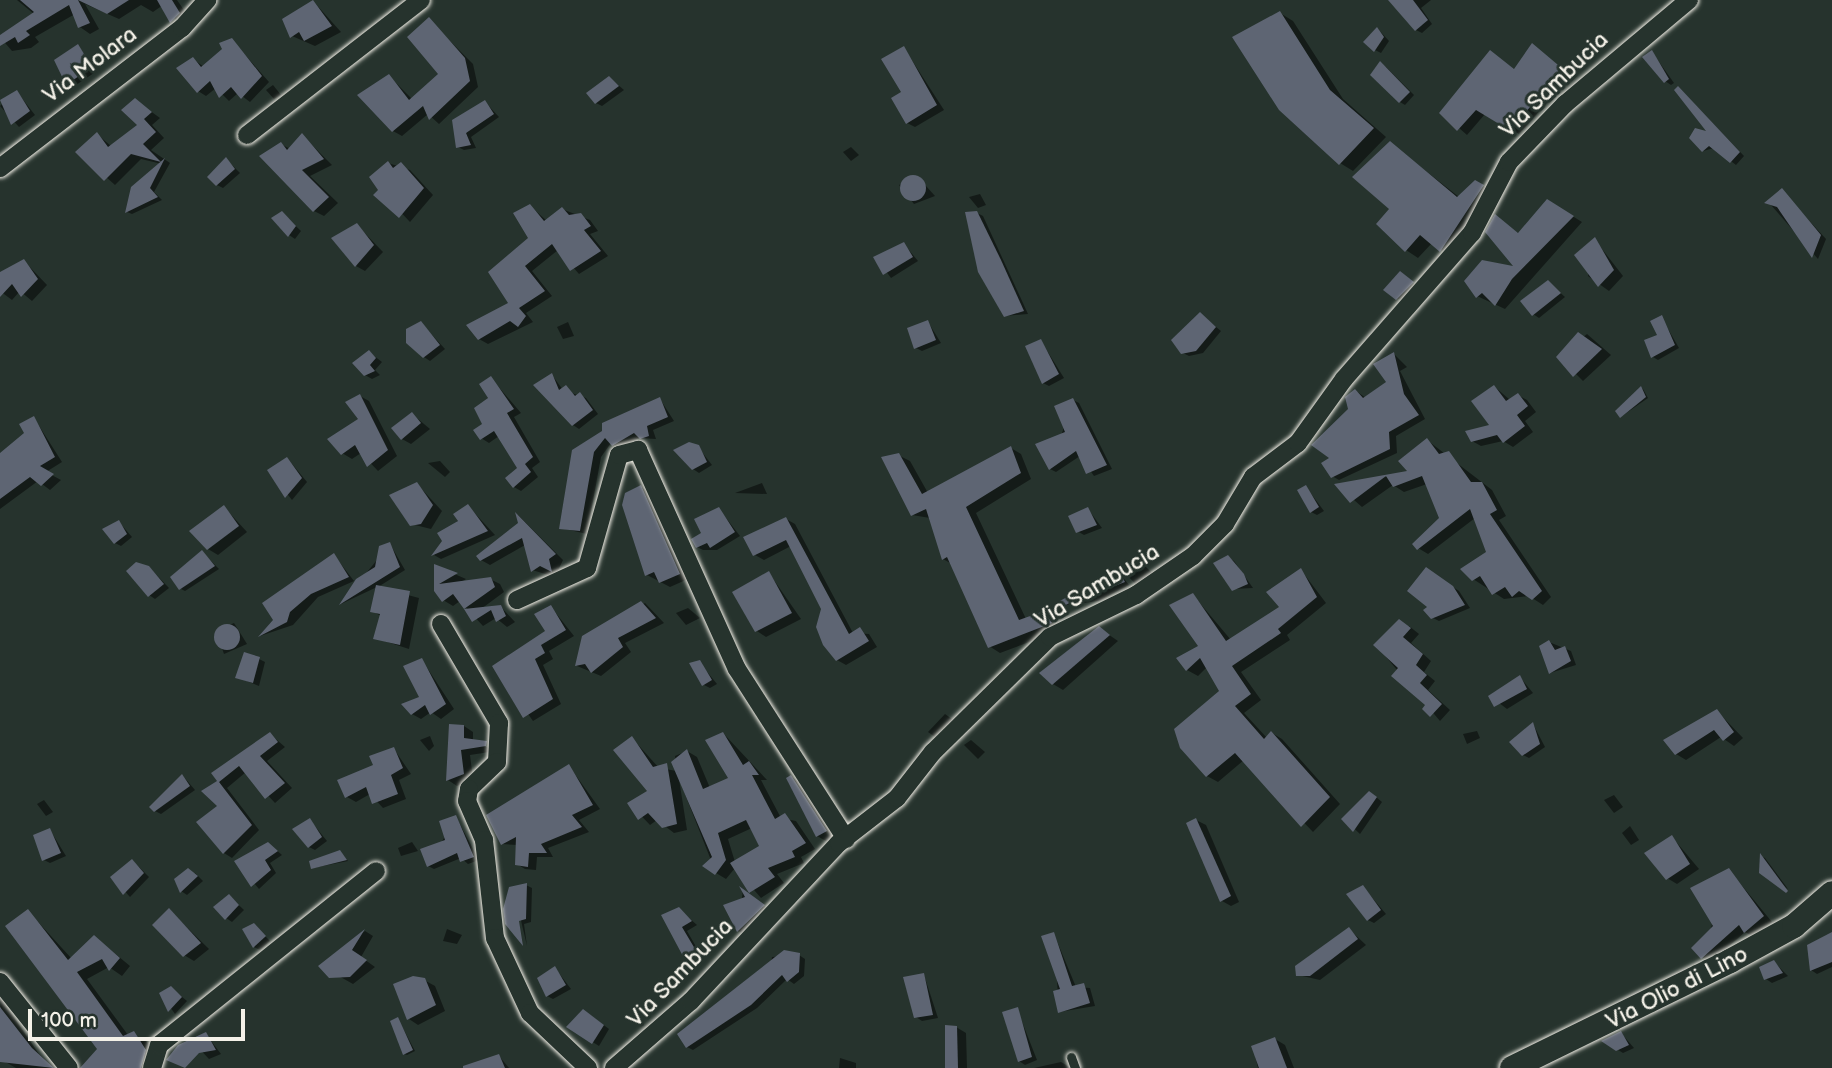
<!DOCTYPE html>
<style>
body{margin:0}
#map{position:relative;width:1832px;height:1068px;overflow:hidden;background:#26332d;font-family:"Balsamiq Sans",sans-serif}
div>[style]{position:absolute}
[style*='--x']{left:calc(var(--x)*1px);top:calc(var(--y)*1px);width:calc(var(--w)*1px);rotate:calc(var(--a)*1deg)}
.shadow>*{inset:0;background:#0007}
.building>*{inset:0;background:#5e6573}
.round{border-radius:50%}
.roads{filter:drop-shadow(0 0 2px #f4f1e8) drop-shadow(0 0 2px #f4f1e8)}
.lane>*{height:9px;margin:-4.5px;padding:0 4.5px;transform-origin:4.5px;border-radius:4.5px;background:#26332d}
.street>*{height:18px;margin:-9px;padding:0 9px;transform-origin:9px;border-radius:9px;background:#26332d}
.secondary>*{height:24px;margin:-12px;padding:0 12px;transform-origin:12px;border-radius:12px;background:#26332d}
span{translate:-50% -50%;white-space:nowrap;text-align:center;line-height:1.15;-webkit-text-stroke:6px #26332d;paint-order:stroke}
.street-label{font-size:23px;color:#f4f1e8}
.scale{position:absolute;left:28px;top:1009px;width:217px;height:32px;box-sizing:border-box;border:4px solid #f4f1e8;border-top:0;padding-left:9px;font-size:21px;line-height:24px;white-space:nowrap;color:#f4f1e8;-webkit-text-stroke:5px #26332d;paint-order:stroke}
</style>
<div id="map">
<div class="shadow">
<i style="clip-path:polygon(17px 0,177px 0,190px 19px,182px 27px,163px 5px,153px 12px,141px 5px,119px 19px,85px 4px,99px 29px,90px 34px,80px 27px,75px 14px,35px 37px,39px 42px,31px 48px,12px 51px,0 37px,34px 14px)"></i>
<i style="clip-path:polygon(1391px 0,1431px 0,1421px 8px,1432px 24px,1422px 33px,1416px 30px)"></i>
<i style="clip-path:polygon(313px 1px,341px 32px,315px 46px,292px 36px)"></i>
<i style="clip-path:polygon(1280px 13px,1293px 21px,1343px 99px,1386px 137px,1353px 171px,1340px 163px)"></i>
<i style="clip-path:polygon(429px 20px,473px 64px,478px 87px,439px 124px,428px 114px,402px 136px,393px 131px,389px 76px,412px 99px,440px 75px)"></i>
<i style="clip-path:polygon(1378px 29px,1389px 41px,1381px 53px,1375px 50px)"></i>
<i style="clip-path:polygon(232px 40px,269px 82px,250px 102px,238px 93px,229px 101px,216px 88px,206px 96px,198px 91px,193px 59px,204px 67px)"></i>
<i style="clip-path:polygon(1532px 45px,1571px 76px,1519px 134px,1485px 114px,1467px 135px,1442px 113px,1490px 52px,1515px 70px)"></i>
<i style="clip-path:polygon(78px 46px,97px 71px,73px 87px,67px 84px)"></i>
<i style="clip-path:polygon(904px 48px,944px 110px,915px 127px,907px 123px)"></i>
<i style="clip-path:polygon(1652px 52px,1674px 83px,1671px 85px,1665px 81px)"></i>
<i style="clip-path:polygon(1385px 66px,1414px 95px,1405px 105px,1400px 102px)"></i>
<i style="clip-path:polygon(610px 78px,624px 90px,602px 106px,596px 103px)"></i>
<i style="clip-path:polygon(273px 85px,281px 95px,274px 99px,266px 90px)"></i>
<i style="clip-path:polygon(1679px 88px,1744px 156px,1736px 165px,1714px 148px,1703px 151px,1711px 135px)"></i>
<i style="clip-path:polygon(17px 92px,35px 115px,19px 127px,0 106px)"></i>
<i style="clip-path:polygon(135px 100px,160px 118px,152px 125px,164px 138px,151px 150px,170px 163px,154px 192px,162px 200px,132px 214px,127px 212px,162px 164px,141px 159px,115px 185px,78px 152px,98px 135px,111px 146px,140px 125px)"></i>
<i style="clip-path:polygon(485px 102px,499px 117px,471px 137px,476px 148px,464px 150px,458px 147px)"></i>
<i style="clip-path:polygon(302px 135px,332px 165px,310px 176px,338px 203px,324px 216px,314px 211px,281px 144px,290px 149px)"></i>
<i style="clip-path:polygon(1390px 143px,1459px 197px,1475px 182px,1496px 193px,1453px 258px,1432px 243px,1418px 258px,1406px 250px,1391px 209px)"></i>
<i style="clip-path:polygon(851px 147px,859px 155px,851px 161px,843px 152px)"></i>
<i style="clip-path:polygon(227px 160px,240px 173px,223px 188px,217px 185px)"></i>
<i style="clip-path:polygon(388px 163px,410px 170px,433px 195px,410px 222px,380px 190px)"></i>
<i style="clip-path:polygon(917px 176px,935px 196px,914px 204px,899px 185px)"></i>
<i style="clip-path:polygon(1782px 191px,1826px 239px,1818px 259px,1771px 205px)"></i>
<i style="clip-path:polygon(980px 194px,986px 205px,978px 208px,969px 197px)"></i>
<i style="clip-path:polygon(1548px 201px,1582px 222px,1505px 309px,1477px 296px,1518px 268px,1495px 216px,1519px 234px)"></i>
<i style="clip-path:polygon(530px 206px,547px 221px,562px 209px,590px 220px,598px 231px,590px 234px,608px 256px,579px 274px,558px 250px,532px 271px,552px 296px,526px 313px,533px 322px,488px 344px,479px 339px,511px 303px,530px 238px)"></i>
<i style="clip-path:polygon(282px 213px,301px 231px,295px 239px,289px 235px)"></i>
<i style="clip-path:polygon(977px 213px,983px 216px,1028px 314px,1005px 316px)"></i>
<i style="clip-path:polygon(357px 225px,383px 252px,365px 271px,356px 266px)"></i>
<i style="clip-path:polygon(1595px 240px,1623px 276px,1609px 291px,1588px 276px)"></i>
<i style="clip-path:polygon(904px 244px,918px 261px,891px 278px,876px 258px)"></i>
<i style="clip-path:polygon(24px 261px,47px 285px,32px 301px,20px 291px,12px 300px,0 291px,0 274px)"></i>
<i style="clip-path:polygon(1406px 277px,1418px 287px,1404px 302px,1397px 298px)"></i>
<i style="clip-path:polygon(1548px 282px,1565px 297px,1539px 318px,1533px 314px)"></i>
<i style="clip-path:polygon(1200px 314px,1221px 331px,1203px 353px,1189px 356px,1183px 353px)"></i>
<i style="clip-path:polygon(1661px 317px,1679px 348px,1658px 360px,1653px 357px)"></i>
<i style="clip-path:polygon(568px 322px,574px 336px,563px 339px,557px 327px)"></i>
<i style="clip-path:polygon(928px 322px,941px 343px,922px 351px,916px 348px)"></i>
<i style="clip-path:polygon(421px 323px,445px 349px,430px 361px,424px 357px)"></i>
<i style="clip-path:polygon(1587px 334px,1611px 355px,1583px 381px,1559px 357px)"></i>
<i style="clip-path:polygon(1041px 341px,1064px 378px,1049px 386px,1043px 383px)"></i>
<i style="clip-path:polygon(369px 352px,382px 362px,375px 370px,380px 375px,372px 379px,365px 375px)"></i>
<i style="clip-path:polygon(1394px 354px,1407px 367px,1400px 371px,1425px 419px,1396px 436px,1397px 453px,1339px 480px,1332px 476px,1332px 458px,1356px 391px,1366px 398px,1388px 382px)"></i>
<i style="clip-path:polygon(552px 375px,563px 390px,586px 398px,598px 414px,579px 429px,573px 425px,536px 385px)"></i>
<i style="clip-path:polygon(491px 378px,521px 413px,514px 417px,540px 462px,532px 468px,538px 477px,521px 491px,514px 487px,520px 468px,499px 436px,489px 443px,481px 438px)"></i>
<i style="clip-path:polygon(1495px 387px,1510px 400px,1518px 395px,1527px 400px,1536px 412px,1525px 421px,1533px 432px,1513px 447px,1503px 441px,1481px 446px,1472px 441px,1492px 426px)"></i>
<i style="clip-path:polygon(1643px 389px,1648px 398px,1622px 416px,1641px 388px)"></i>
<i style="clip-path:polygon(360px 396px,369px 401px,397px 456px,378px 471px,361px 453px,352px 459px,342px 453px,361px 420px)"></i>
<i style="clip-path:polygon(660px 399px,674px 421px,653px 430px,656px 439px,639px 438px,620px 449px,611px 443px,601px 457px,587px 534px,561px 528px,573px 451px)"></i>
<i style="clip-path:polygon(1073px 400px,1079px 403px,1112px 469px,1094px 476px,1080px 456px,1056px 472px,1050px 469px)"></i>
<i style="clip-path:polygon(412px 414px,430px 429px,411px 444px,402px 439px)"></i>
<i style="clip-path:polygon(34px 418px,62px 462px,46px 472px,61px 480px,50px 490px,38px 481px,0 509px,0 455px,26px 434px)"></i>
<i style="clip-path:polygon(1427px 440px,1492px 490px,1506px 516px,1499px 520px,1551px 597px,1543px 605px,1529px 596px,1504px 599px,1473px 579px,1488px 553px,1475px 518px,1428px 554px,1418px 548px,1441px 518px,1427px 484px,1404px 492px,1393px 485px,1362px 507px,1337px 485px,1410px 473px)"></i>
<i style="clip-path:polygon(698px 447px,712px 465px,699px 473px,693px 469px)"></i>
<i style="clip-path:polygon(1011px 448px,1021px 454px,1031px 479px,976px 513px,1026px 619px,1044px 613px,1061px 630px,1000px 653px,989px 646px,952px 564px,943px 559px,930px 518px,912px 515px,898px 455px,910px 461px,928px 493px)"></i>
<i style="clip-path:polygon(288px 459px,307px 482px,292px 500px,269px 471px)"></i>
<i style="clip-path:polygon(440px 461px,450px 472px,445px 477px,428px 463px)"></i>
<i style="clip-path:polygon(762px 483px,767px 494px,735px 493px)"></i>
<i style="clip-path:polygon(417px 484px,442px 511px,431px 529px,411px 524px)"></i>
<i style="clip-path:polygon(641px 487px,651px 493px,688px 579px,670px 587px,647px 575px)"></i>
<i style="clip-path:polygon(1306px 487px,1324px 511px,1317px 515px,1311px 512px)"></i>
<i style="clip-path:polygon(468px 506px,495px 535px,441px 559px,434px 555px)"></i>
<i style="clip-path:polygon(224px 507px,247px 532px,218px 555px,208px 549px)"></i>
<i style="clip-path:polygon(719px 509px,740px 536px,717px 550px,703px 550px,697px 547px)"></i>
<i style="clip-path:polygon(1088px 509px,1102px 528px,1084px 535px,1077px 531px)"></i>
<i style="clip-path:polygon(518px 515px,563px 560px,555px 577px,532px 570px,525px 545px,490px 565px,481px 560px,520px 524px)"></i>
<i style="clip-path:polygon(786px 519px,795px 524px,853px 633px,869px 634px,877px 647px,846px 665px,837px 660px,823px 609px,791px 546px,764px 560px,755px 555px)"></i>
<i style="clip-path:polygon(119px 522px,132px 537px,121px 546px,115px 543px)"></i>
<i style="clip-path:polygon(390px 544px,405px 570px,378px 587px,419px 598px,409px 649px,375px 638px,381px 616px,372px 611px,377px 587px,341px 604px)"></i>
<i style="clip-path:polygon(202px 552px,219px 569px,185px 591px,181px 589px)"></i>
<i style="clip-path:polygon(334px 555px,354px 581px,318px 597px,293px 625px,260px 636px,275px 620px,265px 604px)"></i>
<i style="clip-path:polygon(1228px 557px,1234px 561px,1253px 588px,1233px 589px)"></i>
<i style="clip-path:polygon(436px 566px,466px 579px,460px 583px,490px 579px,500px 584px,504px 592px,481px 609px,501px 607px,515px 622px,507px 627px,496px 618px,483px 626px,460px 601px,453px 606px,443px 600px)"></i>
<i style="clip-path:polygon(1145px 566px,1155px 576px,1138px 587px,1128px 576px)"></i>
<i style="clip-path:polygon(149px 567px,169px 588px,155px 599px,149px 595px)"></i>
<i style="clip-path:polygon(1117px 570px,1129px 585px,1099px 601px,1059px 606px)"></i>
<i style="clip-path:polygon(1301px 570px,1326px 603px,1287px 635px,1290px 640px,1241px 672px,1261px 700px,1244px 713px,1267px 738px,1272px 733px,1282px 739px,1340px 804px,1313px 832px,1244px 760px,1218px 782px,1207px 776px,1221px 691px,1207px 667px,1198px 676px,1187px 670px,1200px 647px,1193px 595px,1231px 640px,1282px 608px)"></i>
<i style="clip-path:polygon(769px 573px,801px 619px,766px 637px,757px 631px)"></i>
<i style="clip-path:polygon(1432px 573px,1459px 591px,1470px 608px,1439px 621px,1433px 618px)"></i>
<i style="clip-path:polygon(645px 603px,664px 623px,625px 643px,631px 652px,601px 676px,577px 666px,584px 638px)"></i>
<i style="clip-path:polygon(551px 607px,574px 636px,549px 651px,553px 659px,543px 665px,561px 704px,533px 721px,495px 667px,547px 632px)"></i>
<i style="clip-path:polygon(688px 608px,700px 618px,686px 625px,676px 613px)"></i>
<i style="clip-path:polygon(234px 623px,247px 644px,224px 654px,216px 631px)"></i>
<i style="clip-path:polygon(1409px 626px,1419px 634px,1411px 643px,1431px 661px,1424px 672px,1435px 681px,1428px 690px,1450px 710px,1440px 721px,1376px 645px)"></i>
<i style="clip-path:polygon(1099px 628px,1118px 641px,1063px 690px,1053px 684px)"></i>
<i style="clip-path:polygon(1549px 642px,1571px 651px,1576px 665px,1550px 673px)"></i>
<i style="clip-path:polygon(259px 659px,265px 662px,259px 686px,237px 677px)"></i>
<i style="clip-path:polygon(422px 660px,454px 709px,441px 719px,431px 712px,421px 719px,412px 714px,422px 698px)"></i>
<i style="clip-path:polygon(699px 662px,717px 684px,710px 688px,704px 685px)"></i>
<i style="clip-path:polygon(1520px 677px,1533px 693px,1507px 709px,1490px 696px)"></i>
<i style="clip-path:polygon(1717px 711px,1743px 738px,1734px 746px,1721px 737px,1686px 760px,1676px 754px)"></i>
<i style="clip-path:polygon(945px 714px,956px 722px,939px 740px,928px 732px)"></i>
<i style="clip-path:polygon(1533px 724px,1545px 747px,1529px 758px,1523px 755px)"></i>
<i style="clip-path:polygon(464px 726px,473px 732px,473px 741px,496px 751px,470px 755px,473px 779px,457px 786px,448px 780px)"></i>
<i style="clip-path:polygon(1477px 731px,1480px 738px,1467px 744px,1463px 734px)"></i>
<i style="clip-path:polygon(evenodd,723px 733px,767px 780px,761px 780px,781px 818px,796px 821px,815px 849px,801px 857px,804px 863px,777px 874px,784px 883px,761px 898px,735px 868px,726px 879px,716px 873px,679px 779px,687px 830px,674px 833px,657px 820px,650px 825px,630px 804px,650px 791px,632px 738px,659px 768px,677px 771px,675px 756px,687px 751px,697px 757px,710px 788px,730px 779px,723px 733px,752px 828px,761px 846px,735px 862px,728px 839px,752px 828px)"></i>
<i style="clip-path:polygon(270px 734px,285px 747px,267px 761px,292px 788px,275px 803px,246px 772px,227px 788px,259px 830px,232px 858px,224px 853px,219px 806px,204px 791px,220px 782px,213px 773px)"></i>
<i style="clip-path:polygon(430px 736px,434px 746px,429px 751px,420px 740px)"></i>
<i style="clip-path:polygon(971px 740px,985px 752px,978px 759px,964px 745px)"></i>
<i style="clip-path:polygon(394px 749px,411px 774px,399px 780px,406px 799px,383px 808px,370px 794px,356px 802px,347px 797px)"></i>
<i style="clip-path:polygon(569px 766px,600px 809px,579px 820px,589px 832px,548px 848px,553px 857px,537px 857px,536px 870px,525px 869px,517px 864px,518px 845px,502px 844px)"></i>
<i style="clip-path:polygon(183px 776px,195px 790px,161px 814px,155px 811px)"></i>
<i style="clip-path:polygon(791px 777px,800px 782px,835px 836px,826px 841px,817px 836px)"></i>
<i style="clip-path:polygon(1614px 795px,1623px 807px,1614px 813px,1604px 800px)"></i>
<i style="clip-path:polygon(1376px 797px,1382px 802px,1360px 834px,1344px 819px)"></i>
<i style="clip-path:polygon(44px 800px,53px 812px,46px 816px,37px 804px)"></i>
<i style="clip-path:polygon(456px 817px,479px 860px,468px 864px,461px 858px,434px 869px,428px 866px)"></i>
<i style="clip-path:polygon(310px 820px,327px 841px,315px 850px,309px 847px)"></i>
<i style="clip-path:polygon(1196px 820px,1206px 825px,1239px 902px,1231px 906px,1222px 901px)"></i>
<i style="clip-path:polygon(1630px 826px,1639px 840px,1631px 845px,1622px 833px)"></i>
<i style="clip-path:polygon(50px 830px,66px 856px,50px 863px,44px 860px)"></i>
<i style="clip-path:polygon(1672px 837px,1699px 869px,1677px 884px,1667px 878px)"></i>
<i style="clip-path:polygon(412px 842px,418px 851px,401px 856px,398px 848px)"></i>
<i style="clip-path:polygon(274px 848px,282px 855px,270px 863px,276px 873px,259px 889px,236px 861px)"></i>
<i style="clip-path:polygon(340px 852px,348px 861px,313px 868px)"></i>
<i style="clip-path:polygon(1761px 856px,1765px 858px,1788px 889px,1761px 872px)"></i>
<i style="clip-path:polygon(133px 861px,149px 877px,130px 897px,113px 878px)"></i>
<i style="clip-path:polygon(1729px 870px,1772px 922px,1754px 937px,1745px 932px,1711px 962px,1702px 957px)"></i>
<i style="clip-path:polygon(195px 873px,203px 881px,187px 895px,181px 891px)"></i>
<i style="clip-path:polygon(526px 885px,532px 888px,531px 922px,524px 924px,527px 946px,519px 912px,507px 923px)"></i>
<i style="clip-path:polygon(1363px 887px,1386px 914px,1374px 923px,1368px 920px)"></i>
<i style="clip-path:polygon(743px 890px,768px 909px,742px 933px,738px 931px)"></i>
<i style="clip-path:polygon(229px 896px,244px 910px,232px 922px,226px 918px)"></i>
<i style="clip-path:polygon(679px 909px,697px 925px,687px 931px,702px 957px,692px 962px,686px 958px)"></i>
<i style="clip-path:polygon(169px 910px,209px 949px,194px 961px,184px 955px)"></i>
<i style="clip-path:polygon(28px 911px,72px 959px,95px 937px,130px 966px,122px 976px,109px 967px,87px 979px,128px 1035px,145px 1039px,157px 1058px,155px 1068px,112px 1068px)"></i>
<i style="clip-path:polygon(254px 925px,270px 941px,260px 950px,254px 947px)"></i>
<i style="clip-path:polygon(447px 929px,462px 935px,457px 944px,443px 941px)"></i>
<i style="clip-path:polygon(1349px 929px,1366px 945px,1320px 980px,1298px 975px)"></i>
<i style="clip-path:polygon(365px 931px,373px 936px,361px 957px,375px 967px,353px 984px,321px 966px)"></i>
<i style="clip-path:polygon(1054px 934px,1076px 987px,1090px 988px,1095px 1006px,1059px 1012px)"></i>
<i style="clip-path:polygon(1832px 934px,1832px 967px,1817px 974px,1811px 970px)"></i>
<i style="clip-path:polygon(799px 955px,805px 959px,804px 976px,794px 984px,787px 979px,757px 1008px,693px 1050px,687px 1047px,770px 970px,772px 957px)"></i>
<i style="clip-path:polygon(1774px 962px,1788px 976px,1772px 983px,1766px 979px)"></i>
<i style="clip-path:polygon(555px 968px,571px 989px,553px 999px,547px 996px)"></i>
<i style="clip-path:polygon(924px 975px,938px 1018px,922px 1021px,916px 1017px)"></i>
<i style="clip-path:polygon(424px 980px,435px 986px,445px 1011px,418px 1025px,409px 1019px)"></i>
<i style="clip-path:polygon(171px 988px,187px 1001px,175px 1014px,161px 994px)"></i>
<i style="clip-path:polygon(0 997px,39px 1054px,54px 1068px,16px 1068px,2px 1060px)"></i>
<i style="clip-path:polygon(1017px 1009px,1037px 1060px,1025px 1065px,1019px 1061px)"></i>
<i style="clip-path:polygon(589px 1014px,609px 1029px,599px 1046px,569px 1027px)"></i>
<i style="clip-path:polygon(398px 1019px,415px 1051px,407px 1055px,404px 1054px)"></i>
<i style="clip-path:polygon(956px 1027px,966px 1033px,967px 1068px,947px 1068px)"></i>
<i style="clip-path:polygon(205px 1033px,221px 1054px,209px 1059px,195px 1044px)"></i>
<i style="clip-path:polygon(1621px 1033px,1634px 1048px,1623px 1053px,1604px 1041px)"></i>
<i style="clip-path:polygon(1275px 1039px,1285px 1045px,1294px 1068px,1258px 1068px,1253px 1047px)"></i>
<i style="clip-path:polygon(499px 1056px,509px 1068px,485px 1068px)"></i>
<i style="clip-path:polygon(840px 1058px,856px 1063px,856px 1068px,839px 1068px)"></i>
<i style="clip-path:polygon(1061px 1062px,1071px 1068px,1034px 1068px)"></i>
</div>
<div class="building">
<i style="clip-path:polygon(20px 0,78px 0,90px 23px,78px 28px,69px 5px,26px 31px,30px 35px,18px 43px,15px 37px,0 46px,0 35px,34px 12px)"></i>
<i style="clip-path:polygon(78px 0,129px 0,107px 14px)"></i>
<i style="clip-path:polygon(157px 0,172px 0,180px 13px,170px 23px)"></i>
<i style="clip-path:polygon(313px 0,332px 26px,304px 41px,299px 32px,290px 38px,282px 19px)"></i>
<i style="clip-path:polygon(1388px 0,1413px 0,1428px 20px,1415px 31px)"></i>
<i style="clip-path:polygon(1280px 11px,1330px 90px,1374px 128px,1339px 165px,1279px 110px,1232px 37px)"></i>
<i style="clip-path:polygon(429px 17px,465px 58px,470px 81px,429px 120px,423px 106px,392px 132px,357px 95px,389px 74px,409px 100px,438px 74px,407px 37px)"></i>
<i style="clip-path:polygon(1377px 27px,1384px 37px,1374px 52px,1363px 42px)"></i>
<i style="clip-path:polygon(232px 38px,262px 76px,241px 99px,231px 87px,219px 98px,210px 81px,197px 93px,176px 68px,193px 57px,201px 67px,222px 49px,219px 43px)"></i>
<i style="clip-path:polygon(1532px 43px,1564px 70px,1509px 130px,1476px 110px,1457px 131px,1439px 113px,1490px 50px,1514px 69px)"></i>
<i style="clip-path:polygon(78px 44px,92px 67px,66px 85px,54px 60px)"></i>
<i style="clip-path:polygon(904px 46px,937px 105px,906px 124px,891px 98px,901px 92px,881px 59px)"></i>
<i style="clip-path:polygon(1652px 50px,1669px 79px,1664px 83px,1642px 57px)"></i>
<i style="clip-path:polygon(1380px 61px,1410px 92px,1399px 103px,1370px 75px)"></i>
<i style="clip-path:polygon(609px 76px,619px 86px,595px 104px,586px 93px)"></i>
<i style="clip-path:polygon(1678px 86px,1740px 152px,1730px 163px,1709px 146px,1702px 152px,1689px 138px,1695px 128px,1706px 131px,1674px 90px)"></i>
<i style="clip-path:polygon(17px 90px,30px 111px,11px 125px,0 100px)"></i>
<i style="clip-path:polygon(135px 98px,152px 112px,144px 119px,156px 132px,143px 144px,161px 162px,131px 154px,104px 181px,75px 152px,97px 132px,108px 147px,137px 125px,121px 110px)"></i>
<i style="clip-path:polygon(485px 100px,494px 114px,466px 133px,471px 145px,456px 148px,452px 120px)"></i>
<i style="clip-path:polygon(302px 133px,324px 159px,302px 170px,329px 197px,313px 212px,259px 156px,281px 142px,287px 150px)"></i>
<i style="clip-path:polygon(1390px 141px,1457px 197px,1475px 180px,1484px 185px,1440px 252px,1420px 235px,1405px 252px,1376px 224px,1389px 209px,1352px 177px)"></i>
<i style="clip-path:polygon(226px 157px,235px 169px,216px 186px,207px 177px)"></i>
<i style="clip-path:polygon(165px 158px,150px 188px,158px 197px,125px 213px,131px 187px)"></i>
<i style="clip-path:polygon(388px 161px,393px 168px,401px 162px,424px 188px,399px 218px,373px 195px,378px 190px,369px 177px)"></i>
<i class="round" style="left:900px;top:175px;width:26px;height:26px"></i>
<i style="clip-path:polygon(1782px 188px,1821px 235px,1812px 258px,1777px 207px,1764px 203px)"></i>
<i style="clip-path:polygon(1547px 199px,1574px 216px,1512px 279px,1495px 306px,1482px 293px,1476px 298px,1464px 281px,1482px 260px,1513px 266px,1485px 232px,1495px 214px,1518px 233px)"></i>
<i style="clip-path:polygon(530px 204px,544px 221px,562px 207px,569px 215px,581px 213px,591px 226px,584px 230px,601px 251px,570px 271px,552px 244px,525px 266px,545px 291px,519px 308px,526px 316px,518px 327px,510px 321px,478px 340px,466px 325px,508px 303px,488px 272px,528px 238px,513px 213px)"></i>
<i style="clip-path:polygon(282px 211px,296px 226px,288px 237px,271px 218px)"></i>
<i style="clip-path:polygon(977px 211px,1001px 260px,1024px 311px,1004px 317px,978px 272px,965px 212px)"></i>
<i style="clip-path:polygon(357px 223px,374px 245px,355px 267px,331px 238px)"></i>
<i style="clip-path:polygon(1595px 237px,1614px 270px,1598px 287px,1574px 255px)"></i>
<i style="clip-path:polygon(904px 242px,913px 257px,883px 275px,873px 257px)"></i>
<i style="clip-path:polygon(24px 259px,38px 279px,21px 297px,12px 284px,0 297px,0 272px)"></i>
<i style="clip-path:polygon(1400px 271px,1414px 282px,1396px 300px,1383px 290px)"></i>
<i style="clip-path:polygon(1548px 280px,1561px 293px,1532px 316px,1520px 301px)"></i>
<i style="clip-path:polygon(1200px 312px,1216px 327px,1196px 351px,1181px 354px,1171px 340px)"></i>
<i style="clip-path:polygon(1662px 315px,1675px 345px,1651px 358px,1644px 340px,1657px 335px,1650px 321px)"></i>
<i style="clip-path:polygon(928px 320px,936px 340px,914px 349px,907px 328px)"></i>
<i style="clip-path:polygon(421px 321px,440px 345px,423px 358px,406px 343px,406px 329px)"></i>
<i style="clip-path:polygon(1578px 332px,1602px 349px,1573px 377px,1556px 357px)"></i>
<i style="clip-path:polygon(1041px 339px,1059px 374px,1042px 384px,1025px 346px)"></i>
<i style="clip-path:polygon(369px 350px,376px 358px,370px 365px,375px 371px,364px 376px,352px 363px)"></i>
<i style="clip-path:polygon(1394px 352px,1404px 394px,1419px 415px,1389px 432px,1390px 449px,1331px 478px,1321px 463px,1329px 458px,1311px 445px,1348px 409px,1345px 397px,1355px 389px,1363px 398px,1386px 382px,1373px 364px)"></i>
<i style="clip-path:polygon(552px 373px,559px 390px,566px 385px,575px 396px,580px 392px,593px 410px,572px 426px,533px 385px)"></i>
<i style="clip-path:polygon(491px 376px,514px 409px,507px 413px,533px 457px,525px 464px,531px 472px,513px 488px,505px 478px,517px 468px,494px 431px,480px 440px,473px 430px,482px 424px,474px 408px,488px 398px,479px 384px)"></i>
<i style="clip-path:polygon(1494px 385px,1506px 401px,1518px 393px,1528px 406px,1517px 415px,1525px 426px,1503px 443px,1497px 435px,1471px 442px,1465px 431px,1489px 425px,1471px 401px)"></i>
<i style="clip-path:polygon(1641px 386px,1646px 397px,1620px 418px,1615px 411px)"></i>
<i style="clip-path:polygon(360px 394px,388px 450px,367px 467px,355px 445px,341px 455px,327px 439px,358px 419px,345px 402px)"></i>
<i style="clip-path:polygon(660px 397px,668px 417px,647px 426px,649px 436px,640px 439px,634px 433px,612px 446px,605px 438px,594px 452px,580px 531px,559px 529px,572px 450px,602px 431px,602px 423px)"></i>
<i style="clip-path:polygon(1073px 398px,1107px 465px,1086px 474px,1076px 451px,1049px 470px,1035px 444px,1065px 432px,1054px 406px)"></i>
<i style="clip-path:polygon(412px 412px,421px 423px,401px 440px,391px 428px)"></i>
<i style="clip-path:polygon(34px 416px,55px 457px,40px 466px,54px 474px,41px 486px,30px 477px,0 499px,0 453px,24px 433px,19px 424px)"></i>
<i style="clip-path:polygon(1427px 438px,1439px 454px,1449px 451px,1471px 482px,1482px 482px,1497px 510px,1490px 514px,1542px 591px,1532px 600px,1519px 591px,1512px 597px,1505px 587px,1492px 595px,1480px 576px,1472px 581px,1460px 569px,1486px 552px,1470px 509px,1417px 550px,1412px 544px,1439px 518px,1422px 476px,1393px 487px,1386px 476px,1350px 503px,1334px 484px,1407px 471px,1398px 461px)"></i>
<i style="clip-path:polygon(689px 442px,699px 445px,707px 462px,692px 470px,673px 450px)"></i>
<i style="clip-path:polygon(1011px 446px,1021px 473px,966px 507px,1019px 620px,1044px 611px,1052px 623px,988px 648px,947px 557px,942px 560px,926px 509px,911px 516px,881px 457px,899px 453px,922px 494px)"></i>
<i style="clip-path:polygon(287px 457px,302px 478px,285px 498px,267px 470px)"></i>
<i style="clip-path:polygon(417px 482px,433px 505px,421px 524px,410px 526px,389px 495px)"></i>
<i style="clip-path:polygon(641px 485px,680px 574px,659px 583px,654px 572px,645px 576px,622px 505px,625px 493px)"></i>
<i style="clip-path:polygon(1306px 485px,1319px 507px,1310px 513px,1297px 490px)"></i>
<i style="clip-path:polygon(468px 504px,488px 531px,431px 556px,442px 541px,437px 533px,458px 521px,453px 514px)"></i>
<i style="clip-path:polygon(224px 505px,239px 526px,207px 550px,189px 531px)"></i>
<i style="clip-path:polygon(719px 507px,735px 532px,710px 548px,707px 543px,696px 548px,691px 539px,701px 533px,694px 519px)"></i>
<i style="clip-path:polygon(1088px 507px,1097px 525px,1076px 533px,1068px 516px)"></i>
<i style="clip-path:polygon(515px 512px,556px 554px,549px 559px,552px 572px,540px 566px,531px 572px,522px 538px,480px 561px,476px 556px,518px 523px)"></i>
<i style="clip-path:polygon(786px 517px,849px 634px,860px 627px,869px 641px,836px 661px,823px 645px,816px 627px,821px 609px,786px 540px,753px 556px,743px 537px)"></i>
<i style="clip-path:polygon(119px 520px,127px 534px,114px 544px,102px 529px)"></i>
<i style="clip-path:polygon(390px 542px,400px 567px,339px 605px,356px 579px,375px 567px,379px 546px)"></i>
<i style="clip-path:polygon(202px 550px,215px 566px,179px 590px,170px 577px)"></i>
<i style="clip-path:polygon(334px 553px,349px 577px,311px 594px,290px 612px,287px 622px,258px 637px,273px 620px,262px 603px)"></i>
<i style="clip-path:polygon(1228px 555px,1244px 574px,1248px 584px,1232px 591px,1213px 563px)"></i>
<i style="clip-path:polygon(136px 562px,149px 566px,164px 584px,148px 597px,126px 571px)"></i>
<i style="clip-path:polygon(434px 564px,458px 573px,439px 584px,491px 577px,495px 587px,464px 609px,453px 594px,442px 602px,434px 591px)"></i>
<i style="clip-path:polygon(1426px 567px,1453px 586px,1465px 605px,1431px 619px,1423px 610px,1427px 607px,1407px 591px)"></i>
<i style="clip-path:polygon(1117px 568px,1125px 582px,1055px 609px,1053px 605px)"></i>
<i style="clip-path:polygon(1301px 568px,1317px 597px,1278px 629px,1281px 633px,1232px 666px,1251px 694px,1235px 706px,1264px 739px,1271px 731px,1330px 797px,1301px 827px,1235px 753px,1206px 777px,1180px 748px,1174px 729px,1219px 691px,1200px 658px,1186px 671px,1176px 658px,1198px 646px,1169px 605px,1193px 593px,1226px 641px,1279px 607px,1266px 592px)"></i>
<i style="clip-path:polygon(769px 571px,792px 613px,755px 632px,732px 592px)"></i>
<i style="clip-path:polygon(376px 585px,410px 591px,400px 645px,373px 639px,380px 614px,370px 612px)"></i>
<i style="clip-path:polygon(641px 601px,656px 618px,618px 638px,623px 647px,591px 673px,585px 664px,575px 666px,582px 636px)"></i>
<i style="clip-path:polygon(501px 605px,506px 616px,496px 622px,491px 610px,472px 622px,464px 609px)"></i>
<i style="clip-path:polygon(551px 605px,566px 630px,541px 645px,545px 653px,535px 659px,553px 699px,523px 718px,492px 666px,545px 631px,534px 614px)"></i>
<i style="clip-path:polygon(1399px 619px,1411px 628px,1403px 637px,1423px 654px,1416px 665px,1427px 675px,1420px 683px,1442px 704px,1430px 717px,1422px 709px,1425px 705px,1391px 676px,1398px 668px,1373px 645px)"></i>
<i class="round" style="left:214px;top:624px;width:26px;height:26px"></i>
<i style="clip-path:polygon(1099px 626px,1110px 635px,1052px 685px,1039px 673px)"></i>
<i style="clip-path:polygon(1549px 640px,1555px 650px,1565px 646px,1571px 661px,1549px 674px,1539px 646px)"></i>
<i style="clip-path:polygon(244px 652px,260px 657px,253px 683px,235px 678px)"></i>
<i style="clip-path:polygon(422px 658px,446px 704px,430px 715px,425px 705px,411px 715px,401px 704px,419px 697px,403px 666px)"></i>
<i style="clip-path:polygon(700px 660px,712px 680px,702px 686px,689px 663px)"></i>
<i style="clip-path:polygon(1520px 675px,1527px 689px,1494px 707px,1488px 696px)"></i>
<i style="clip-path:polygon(1717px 709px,1734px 732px,1723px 741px,1714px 730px,1675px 755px,1663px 740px)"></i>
<i style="clip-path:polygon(1533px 722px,1540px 744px,1522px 756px,1509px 742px)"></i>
<i style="clip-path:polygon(449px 724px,464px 725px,464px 738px,487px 741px,486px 746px,461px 750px,464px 774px,446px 781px)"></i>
<i style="clip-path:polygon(270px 732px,278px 742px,260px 756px,285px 783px,265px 799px,239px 766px,219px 782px,252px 825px,223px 854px,196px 822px,217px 806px,201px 791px,217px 781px,211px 773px)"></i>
<i style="clip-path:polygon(723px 732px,743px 765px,749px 761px,759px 775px,752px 775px,775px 819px,785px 813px,806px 843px,792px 851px,795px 857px,768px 868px,775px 877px,749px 893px,730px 863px,759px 846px,746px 820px,718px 833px,726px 860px,715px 875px,702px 866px,712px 857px,671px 762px,687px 749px,703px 789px,728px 778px,705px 740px)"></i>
<i style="clip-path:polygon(632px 736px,653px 767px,667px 763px,677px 824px,662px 828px,648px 813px,638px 820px,627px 803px,647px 791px,613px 750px)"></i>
<i style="clip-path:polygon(394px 747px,403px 768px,391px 775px,398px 794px,372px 804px,366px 787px,345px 798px,337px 780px,373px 765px,369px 756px)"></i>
<i style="clip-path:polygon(569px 764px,593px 805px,572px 815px,582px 827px,541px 844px,547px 853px,529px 853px,528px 867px,515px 865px,516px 837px,501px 845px,486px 815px)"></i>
<i style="clip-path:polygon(182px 774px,190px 786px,154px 812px,149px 807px)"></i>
<i style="clip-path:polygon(791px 775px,827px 831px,816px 837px,786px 778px)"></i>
<i style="clip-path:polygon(1369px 791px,1377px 797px,1353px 832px,1341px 819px)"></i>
<i style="clip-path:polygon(456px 815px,474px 857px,460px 862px,457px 853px,427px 867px,420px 849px,445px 840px,439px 821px)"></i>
<i style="clip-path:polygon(310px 818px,322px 837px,308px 848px,292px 829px)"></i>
<i style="clip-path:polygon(1196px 818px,1231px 896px,1220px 902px,1186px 823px)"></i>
<i style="clip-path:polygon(50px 828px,61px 853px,42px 861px,33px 835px)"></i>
<i style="clip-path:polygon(1672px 835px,1690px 864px,1666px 880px,1644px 853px)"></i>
<i style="clip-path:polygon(268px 842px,278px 851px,265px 860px,271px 870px,251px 887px,234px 861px)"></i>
<i style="clip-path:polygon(340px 850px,347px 860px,311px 869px,309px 861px)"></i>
<i style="clip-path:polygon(1760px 853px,1788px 891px,1786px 893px,1759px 873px)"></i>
<i style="clip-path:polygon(132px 859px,144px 873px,123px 895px,110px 877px)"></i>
<i style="clip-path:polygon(188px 868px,198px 876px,180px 893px,174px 879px)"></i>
<i style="clip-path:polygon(1729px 868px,1764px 916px,1744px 933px,1739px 925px,1701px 959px,1691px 948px,1713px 926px,1690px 888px)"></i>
<i style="clip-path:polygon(527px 883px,526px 919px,519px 921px,523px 946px,505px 924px,503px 909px,509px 887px)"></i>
<i style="clip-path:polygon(1363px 885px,1381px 910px,1367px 921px,1346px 894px)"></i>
<i style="clip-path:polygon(739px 886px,765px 905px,737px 932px,723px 905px,745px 897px)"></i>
<i style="clip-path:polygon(229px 894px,239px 905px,225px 920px,213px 907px)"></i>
<i style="clip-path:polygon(679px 907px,692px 921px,682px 927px,698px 954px,685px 960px,661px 915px)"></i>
<i style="clip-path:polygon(169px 908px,201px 943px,183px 957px,152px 925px)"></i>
<i style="clip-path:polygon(28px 909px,68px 960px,94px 935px,120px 958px,109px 971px,102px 959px,77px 972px,123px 1036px,134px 1031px,146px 1050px,141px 1068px,80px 1068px,97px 1049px,5px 926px)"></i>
<i style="clip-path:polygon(254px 923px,266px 936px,253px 948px,242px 929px)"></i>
<i style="clip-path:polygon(1349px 927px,1358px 939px,1310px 976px,1296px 976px,1295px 966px)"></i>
<i style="clip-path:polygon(365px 929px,352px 950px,367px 960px,350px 977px,329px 978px,318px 966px)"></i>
<i style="clip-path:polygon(1054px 932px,1072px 986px,1084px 983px,1090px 1003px,1058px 1013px,1053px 991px,1060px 989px,1041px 936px)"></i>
<i style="clip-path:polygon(1832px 932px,1832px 962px,1810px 971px,1807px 945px)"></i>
<i style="clip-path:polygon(784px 950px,800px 953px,799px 972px,787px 982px,782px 975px,751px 1005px,686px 1048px,677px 1034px)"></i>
<i style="clip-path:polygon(1774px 960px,1783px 973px,1764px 980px,1759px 967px)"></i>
<i style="clip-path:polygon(555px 966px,566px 985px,546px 997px,537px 978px)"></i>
<i style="clip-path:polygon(924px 973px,933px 1015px,914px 1018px,903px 977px)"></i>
<i style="clip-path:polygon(413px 976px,425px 978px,436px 1005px,407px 1020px,393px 984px)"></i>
<i style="clip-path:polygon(171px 986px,182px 997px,168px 1012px,159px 993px)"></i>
<i style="clip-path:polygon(0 1007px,32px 1048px,54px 1068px,0 1062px)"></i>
<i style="clip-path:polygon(1018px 1007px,1032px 1057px,1018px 1062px,1002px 1012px)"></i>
<i style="clip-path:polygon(583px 1009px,604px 1025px,592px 1044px,566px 1027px)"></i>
<i style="clip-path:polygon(398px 1017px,413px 1050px,403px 1055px,390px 1021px)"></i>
<i style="clip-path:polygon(945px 1025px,957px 1026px,958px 1068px,945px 1068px)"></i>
<i style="clip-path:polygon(1621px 1031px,1629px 1045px,1616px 1051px,1601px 1041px)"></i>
<i style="clip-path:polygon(206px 1032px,216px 1050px,199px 1053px,185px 1068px,166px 1060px,178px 1045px)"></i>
<i style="clip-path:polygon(1275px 1037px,1287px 1068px,1259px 1068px,1251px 1046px)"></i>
<i style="clip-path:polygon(499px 1054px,505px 1068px,463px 1068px,463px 1066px)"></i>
</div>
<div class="roads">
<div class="lane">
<i style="--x:1071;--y:1057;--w:12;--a:70"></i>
</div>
<div class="street">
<i style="--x:247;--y:135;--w:220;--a:-37.8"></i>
<i style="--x:0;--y:168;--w:230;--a:-37.6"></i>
<i style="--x:182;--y:28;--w:38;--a:-48"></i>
<i style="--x:517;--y:600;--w:77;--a:-24.6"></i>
<i style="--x:587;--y:568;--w:117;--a:-74.2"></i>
<i style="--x:619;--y:455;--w:20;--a:-15"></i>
<i style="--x:638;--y:450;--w:240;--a:65.7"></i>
<i style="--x:737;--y:669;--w:202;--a:57.3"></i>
<i style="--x:441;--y:624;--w:115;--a:59.6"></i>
<i style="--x:499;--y:723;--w:39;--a:93"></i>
<i style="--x:497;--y:762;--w:39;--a:136"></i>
<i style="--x:469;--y:789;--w:12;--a:99"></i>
<i style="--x:467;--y:801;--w:43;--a:66.4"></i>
<i style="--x:484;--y:840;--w:99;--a:83.6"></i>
<i style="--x:495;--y:938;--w:83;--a:65"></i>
<i style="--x:530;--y:1013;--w:80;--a:43.5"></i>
<i style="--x:0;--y:982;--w:110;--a:51.3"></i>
<i style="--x:152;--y:1068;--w:24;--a:-73"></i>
<i style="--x:159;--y:1045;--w:278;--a:-38.7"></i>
<i style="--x:614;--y:1068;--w:102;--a:-41"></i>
<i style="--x:691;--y:1001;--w:216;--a:-46.9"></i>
<i style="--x:839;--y:843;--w:73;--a:-37.8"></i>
<i style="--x:897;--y:798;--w:58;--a:-52"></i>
<i style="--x:933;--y:752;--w:164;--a:-44.5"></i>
<i style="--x:1050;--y:637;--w:96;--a:-26"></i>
<i style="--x:1136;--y:595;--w:69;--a:-34.4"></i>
<i style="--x:1193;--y:556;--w:45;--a:-45"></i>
<i style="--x:1225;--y:524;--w:55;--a:-59.2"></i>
<i style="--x:1253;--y:477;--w:56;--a:-37.1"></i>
<i style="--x:1298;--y:443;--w:79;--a:-54.3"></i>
<i style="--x:1344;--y:379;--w:194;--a:-48.8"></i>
<i style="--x:1472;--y:233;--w:80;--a:-62.5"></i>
<i style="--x:1509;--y:162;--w:81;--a:-46"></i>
<i style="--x:1565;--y:104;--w:162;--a:-40"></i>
</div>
<div class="secondary">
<i style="--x:1512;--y:1068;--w:243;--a:-26.1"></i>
<i style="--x:1730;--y:961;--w:73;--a:-28.7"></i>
<i style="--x:1794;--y:926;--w:50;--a:-41"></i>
</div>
</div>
<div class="street-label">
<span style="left:90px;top:65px;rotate:-37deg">Via Molara</span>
<span style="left:1554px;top:85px;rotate:-44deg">Via Sambucia</span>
<span style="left:1097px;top:586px;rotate:-31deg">Via Sambucia</span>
<span style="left:680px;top:973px;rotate:-46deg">Via Sambucia</span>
<span style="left:1677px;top:988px;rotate:-27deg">Via Olio di Lino</span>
</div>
<div class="scale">100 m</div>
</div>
